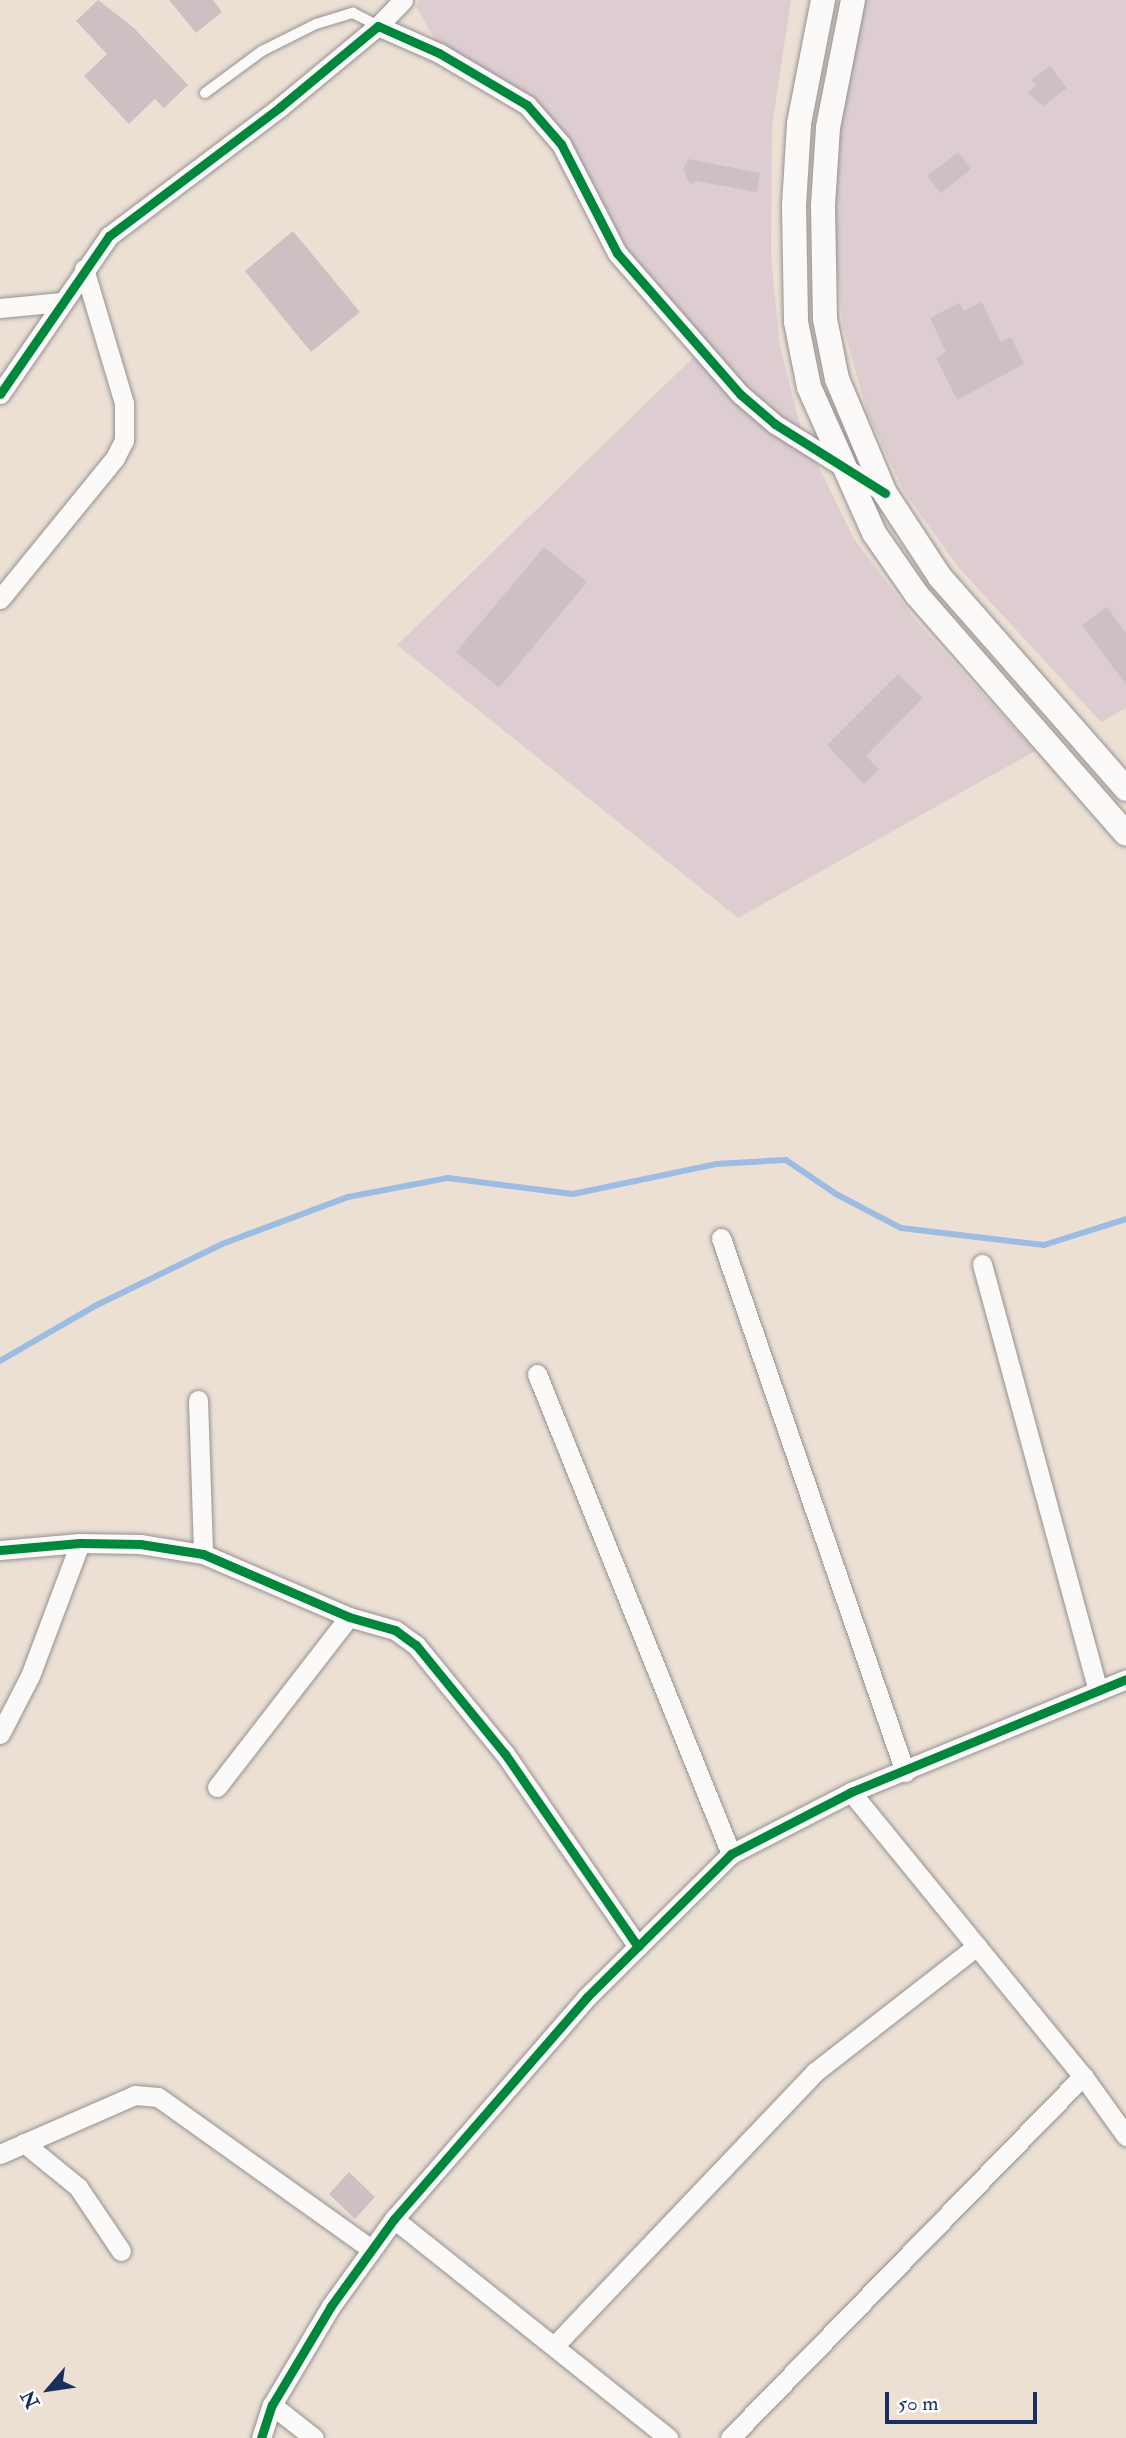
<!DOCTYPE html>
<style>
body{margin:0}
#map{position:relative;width:1126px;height:2438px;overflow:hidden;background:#ece0d4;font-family:"IM FELL Double Pica",serif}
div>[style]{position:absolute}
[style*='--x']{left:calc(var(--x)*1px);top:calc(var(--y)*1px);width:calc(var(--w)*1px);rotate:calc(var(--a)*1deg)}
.industrial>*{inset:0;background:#ddcdd0}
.stream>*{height:6px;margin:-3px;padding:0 3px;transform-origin:3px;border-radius:3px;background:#9cbce1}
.building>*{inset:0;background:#cdc0c2}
.roads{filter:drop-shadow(0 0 2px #949193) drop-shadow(0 0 2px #949193)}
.service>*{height:10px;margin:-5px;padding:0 5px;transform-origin:5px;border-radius:5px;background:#fcfaf9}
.minor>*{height:19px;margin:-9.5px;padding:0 9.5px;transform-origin:9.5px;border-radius:9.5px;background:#fcfaf9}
.tertiary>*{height:24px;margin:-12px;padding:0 12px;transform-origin:12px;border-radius:12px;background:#fcfaf9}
.cycleway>*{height:9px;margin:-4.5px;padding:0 4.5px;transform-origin:4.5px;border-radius:4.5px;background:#00873e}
span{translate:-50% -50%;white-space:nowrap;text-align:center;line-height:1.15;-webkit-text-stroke:7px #fff;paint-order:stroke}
.north{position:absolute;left:14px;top:2354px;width:70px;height:70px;-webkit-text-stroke:5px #fff;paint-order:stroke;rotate:241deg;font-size:19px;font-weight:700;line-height:28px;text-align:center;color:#1b2f5e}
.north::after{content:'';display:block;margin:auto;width:24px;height:32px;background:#1b2f5e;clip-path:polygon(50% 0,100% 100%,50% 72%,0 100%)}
.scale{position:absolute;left:885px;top:2392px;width:152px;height:32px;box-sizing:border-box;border:4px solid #1b2f5e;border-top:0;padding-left:9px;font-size:21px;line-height:24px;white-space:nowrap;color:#1b2f5e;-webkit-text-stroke:5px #fff;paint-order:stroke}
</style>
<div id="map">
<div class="industrial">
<i style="clip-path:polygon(420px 0,791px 0,772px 127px,771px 257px,780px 346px,802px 433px,854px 539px,917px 622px,1035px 751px,738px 918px,397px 645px,706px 345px,619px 244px,567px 144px,436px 42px,416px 6px)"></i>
<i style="clip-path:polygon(860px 0,1126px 0,1126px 708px,1101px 722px,958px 567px,903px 490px,867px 412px,843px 326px,834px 238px,832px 137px)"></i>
</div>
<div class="stream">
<i style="--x:0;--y:1361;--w:110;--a:-30.1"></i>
<i style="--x:95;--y:1306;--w:141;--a:-26"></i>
<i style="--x:222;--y:1244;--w:134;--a:-20.5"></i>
<i style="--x:348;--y:1197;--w:102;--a:-10.8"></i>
<i style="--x:448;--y:1178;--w:126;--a:7.3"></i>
<i style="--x:573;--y:1194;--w:146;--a:-11.8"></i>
<i style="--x:716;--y:1164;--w:70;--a:-3.3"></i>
<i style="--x:786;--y:1160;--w:60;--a:34.2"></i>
<i style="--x:836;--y:1194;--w:73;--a:27.6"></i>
<i style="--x:901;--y:1228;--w:144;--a:6.8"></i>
<i style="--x:1044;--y:1245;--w:86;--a:-17.6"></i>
</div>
<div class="building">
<i style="clip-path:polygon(98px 0,134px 28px,188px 85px,164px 108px,155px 99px,129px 124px,84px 76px,107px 54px,76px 21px)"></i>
<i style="clip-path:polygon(169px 0,213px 0,222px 12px,196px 33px)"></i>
<i style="clip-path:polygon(1050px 66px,1067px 88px,1043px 106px,1028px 93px,1036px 85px,1031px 80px)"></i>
<i style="clip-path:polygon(958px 152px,971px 169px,941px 193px,927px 176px)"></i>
<i style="clip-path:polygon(688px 159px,760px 173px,757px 192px,696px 181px,690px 184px,683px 169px)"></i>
<i style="clip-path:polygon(293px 231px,360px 312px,311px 352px,245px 271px)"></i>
<i style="clip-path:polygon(982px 302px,1001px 342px,1011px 337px,1024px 364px,957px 400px,936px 358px,946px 352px,930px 318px,959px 303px,964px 311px)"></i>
<i style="clip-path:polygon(544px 547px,587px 582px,499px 688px,456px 652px)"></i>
<i style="clip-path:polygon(1107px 607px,1126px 633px,1126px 685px,1082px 625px)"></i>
<i style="clip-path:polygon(898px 674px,923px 698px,866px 756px,879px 769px,864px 784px,827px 745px)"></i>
<i style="clip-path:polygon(349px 2172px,375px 2197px,355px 2219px,329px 2194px)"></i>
</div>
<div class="roads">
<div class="service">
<i style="--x:205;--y:93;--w:71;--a:-36.4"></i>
<i style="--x:262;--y:51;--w:60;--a:-26.6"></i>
<i style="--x:316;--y:24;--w:39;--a:-17"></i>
<i style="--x:353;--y:13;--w:28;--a:27"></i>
</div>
<div class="minor">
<i style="--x:378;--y:26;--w:36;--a:-46"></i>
<i style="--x:0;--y:308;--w:62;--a:-5.5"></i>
<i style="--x:0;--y:394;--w:192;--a:-55.4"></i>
<i style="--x:109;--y:236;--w:214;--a:-37"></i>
<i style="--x:280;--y:107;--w:127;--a:-39.6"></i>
<i style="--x:378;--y:26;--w:67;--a:23.9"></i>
<i style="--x:439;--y:53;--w:102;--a:30.6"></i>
<i style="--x:527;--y:105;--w:52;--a:48.9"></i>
<i style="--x:561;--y:144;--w:123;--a:62.8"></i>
<i style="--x:617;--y:253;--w:187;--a:48.9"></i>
<i style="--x:740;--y:394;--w:46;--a:40.6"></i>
<i style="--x:775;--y:424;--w:130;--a:32.1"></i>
<i style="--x:0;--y:599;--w:182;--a:-50.8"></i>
<i style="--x:115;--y:458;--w:20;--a:-63"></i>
<i style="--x:124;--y:440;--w:37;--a:-90"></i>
<i style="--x:124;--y:403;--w:140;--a:-106.6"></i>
<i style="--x:721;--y:1238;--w:565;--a:70.99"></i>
<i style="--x:982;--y:1264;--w:442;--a:74.8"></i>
<i style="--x:537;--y:1374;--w:518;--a:67.99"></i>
<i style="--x:198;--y:1400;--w:154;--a:88.1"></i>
<i style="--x:0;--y:1550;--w:80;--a:-5"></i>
<i style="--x:80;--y:1543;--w:60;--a:1"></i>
<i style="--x:140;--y:1544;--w:64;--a:9"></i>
<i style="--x:203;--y:1554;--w:159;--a:23.3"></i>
<i style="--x:349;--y:1617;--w:48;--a:15.8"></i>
<i style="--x:395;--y:1630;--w:26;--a:36"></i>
<i style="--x:416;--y:1645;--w:141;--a:50.8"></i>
<i style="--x:505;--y:1754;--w:234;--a:55.4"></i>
<i style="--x:0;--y:1734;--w:65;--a:-62.7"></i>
<i style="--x:30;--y:1676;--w:142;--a:-69.4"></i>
<i style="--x:217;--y:1787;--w:215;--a:-52.2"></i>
<i style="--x:851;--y:1792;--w:367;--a:50.8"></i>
<i style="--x:1083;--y:2076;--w:74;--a:54.4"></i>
<i style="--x:24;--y:2143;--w:70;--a:39.2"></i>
<i style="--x:78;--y:2187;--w:77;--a:56.1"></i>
<i style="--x:0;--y:2154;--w:147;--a:-23.6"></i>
<i style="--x:135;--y:2095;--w:23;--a:5"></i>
<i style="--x:158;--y:2097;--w:260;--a:35.5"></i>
<i style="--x:394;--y:2219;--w:351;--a:38.6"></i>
<i style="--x:556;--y:2344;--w:376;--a:-46.4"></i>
<i style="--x:815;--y:2072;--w:205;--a:-37.9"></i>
<i style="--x:272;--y:2405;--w:53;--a:38.2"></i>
<i style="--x:261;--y:2438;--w:35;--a:-72"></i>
<i style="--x:272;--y:2405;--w:115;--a:-59.2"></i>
<i style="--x:331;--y:2306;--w:107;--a:-54.1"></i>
<i style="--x:394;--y:2219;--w:294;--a:-49"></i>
<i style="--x:587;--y:1997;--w:203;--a:-44.8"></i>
<i style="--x:731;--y:1854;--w:135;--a:-27.3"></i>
<i style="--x:851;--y:1792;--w:297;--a:-22.3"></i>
<i style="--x:730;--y:2438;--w:506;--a:-45.72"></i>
</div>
<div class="tertiary">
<i style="--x:823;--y:0;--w:126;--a:101"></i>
<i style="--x:799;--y:124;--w:81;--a:93.5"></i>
<i style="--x:794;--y:205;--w:117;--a:89"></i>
<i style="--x:796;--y:322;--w:66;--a:78.7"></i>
<i style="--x:809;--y:387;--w:160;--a:66"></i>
<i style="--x:874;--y:533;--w:75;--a:55.3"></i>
<i style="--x:917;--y:595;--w:317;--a:48.8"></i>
<i style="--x:853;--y:0;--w:130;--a:101.1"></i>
<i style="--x:828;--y:128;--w:78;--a:93.7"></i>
<i style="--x:823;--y:206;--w:113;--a:89"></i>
<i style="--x:825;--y:319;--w:61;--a:78.7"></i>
<i style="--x:837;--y:379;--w:124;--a:67.2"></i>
<i style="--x:885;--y:493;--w:100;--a:56.8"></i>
<i style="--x:940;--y:577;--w:282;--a:48.7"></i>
</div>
</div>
<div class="cycleway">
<i style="--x:0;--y:394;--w:192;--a:-55.4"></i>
<i style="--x:109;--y:236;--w:214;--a:-37"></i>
<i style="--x:280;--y:107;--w:127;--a:-39.6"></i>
<i style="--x:378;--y:26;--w:67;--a:23.9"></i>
<i style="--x:439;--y:53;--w:102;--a:30.6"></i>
<i style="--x:527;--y:105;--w:52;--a:48.9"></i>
<i style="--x:561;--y:144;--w:123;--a:62.8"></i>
<i style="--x:617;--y:253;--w:187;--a:48.9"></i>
<i style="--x:740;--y:394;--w:46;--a:40.6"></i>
<i style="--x:775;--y:424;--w:130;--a:32.1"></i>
<i style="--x:0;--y:1550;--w:80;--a:-5"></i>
<i style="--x:80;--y:1543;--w:60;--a:1"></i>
<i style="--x:140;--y:1544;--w:64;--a:9"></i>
<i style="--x:203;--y:1554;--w:159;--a:23.3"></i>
<i style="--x:349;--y:1617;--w:48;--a:15.8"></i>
<i style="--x:395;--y:1630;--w:26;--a:36"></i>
<i style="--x:416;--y:1645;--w:141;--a:50.8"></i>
<i style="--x:505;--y:1754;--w:234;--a:55.4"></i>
<i style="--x:261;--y:2438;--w:35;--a:-72"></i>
<i style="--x:272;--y:2405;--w:115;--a:-59.2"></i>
<i style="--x:331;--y:2306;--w:107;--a:-54.1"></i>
<i style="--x:394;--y:2219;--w:294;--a:-49"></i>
<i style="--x:587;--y:1997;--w:203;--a:-44.8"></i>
<i style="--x:731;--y:1854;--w:135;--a:-27.3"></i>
<i style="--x:851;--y:1792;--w:297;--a:-22.3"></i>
</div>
<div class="north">N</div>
<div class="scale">50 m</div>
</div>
